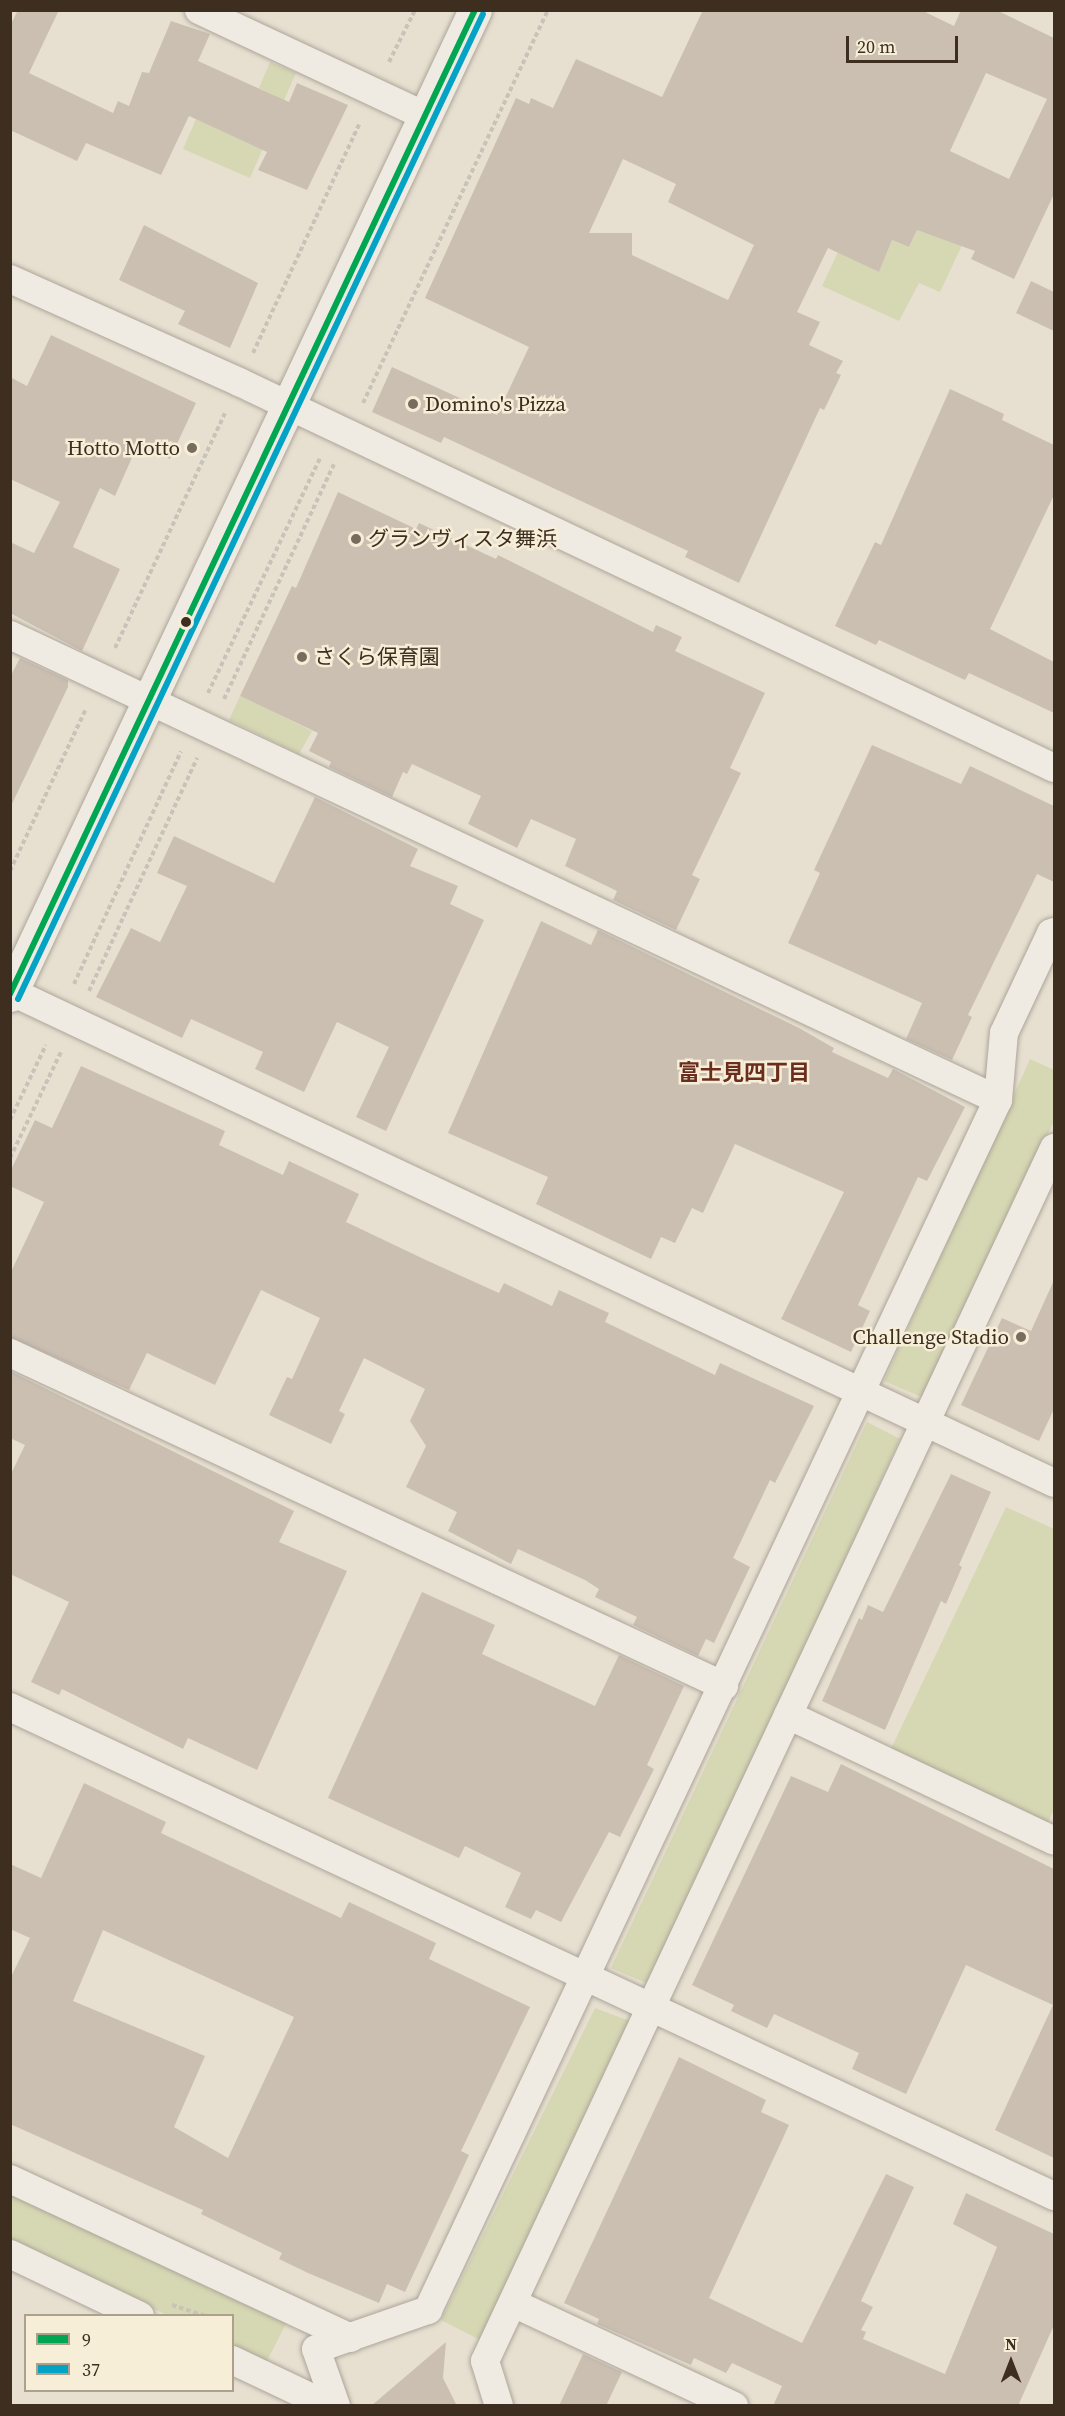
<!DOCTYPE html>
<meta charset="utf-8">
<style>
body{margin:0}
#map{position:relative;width:1065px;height:2416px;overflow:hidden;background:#e7e0d1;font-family:"Source Serif 4","Noto Sans JP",serif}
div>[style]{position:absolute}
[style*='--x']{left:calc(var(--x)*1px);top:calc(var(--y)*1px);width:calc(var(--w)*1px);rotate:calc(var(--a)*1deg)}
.green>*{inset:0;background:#d6d7b3}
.building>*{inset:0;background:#cbbfb2}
.path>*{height:4px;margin-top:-2px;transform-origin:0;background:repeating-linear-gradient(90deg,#c8c2b9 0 4.5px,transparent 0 7.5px)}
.roads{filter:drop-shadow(0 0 2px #ada599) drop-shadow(0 0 2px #ada599)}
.street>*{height:28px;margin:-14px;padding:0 14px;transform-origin:14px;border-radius:14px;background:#efebe3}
.secondary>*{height:33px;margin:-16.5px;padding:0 16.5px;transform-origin:16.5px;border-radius:16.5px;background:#efebe3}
.bus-1>*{height:6px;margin:-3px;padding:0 3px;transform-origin:3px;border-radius:3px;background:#00a651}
.bus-2>*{height:6px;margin:-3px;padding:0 3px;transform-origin:3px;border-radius:3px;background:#03a3c5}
.dots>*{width:16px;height:16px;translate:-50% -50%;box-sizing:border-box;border:3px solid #f7eed8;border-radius:50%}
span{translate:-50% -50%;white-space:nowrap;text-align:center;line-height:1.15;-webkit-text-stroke:5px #f7eed8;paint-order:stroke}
.poi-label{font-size:21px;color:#3d2e20}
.left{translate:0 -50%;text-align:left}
.right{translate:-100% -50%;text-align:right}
.neighbourhood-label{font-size:22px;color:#6b2e1e;font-weight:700}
.frame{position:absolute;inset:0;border:12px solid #3d2e20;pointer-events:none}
.legend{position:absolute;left:24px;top:2314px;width:210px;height:78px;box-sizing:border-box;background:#f7eed8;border:2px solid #ada18e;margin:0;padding:8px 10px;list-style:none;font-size:18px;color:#3d2e20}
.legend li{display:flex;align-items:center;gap:12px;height:30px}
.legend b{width:30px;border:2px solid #ada18e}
.north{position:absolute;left:981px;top:2332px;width:60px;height:60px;-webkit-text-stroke:4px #f7eed8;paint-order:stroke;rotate:0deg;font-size:16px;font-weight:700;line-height:24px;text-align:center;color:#3d2e20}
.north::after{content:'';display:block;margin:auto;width:21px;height:27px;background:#3d2e20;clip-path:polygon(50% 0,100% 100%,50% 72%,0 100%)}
.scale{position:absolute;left:846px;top:36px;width:112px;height:27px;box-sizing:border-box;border:3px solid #3d2e20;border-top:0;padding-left:8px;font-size:18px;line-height:21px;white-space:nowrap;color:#3d2e20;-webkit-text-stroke:4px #f7eed8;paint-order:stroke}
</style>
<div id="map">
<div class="green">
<i style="clip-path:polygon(270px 62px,296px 73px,250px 178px,183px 149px,196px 119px,254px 146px,276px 96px,259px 88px)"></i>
<i style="clip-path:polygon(980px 207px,940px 292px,919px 283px,899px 321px,822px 286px,838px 252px,879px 272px,892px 240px,909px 247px,917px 230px,925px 233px)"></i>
<i style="clip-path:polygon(240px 696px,312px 731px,299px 754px,229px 720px)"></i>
<i style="clip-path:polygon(1030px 1059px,1054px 1070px,1054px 1121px,924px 1398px,884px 1381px)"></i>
<i style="clip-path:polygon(867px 1422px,900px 1439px,651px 1985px,611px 1968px)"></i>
<i style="clip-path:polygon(1006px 1507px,1054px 1529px,1054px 1809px,1046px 1827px,889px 1753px)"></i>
<i style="clip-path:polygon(595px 2008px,635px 2023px,486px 2343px,441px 2320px)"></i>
<i style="clip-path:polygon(11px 2192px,287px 2322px,267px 2361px,233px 2346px,232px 2316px,167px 2315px,11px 2244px)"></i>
</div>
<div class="building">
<i style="clip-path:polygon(18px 10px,59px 10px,29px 73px,113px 113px,118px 101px,129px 106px,142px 72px,149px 73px,171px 21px,210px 34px,198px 61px,289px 102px,297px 83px,348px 105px,307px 190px,258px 170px,267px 152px,189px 116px,161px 175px,86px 143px,77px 161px,10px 130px,10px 26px)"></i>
<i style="clip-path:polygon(evenodd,703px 10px,921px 10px,954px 26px,961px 10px,996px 10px,1054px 38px,1054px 194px,1014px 279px,971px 259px,975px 251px,917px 230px,909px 247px,892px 240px,879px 272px,828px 248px,797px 312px,820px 322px,809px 345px,843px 361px,836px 373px,841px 375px,824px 410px,820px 408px,739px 583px,685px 557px,688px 551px,444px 437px,441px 443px,372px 412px,392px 367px,497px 415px,529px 347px,425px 298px,516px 98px,529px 104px,531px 98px,553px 108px,576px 59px,662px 97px,703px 10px,986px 73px,1047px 99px,1009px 179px,950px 151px,986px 73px,703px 10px,623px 159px,676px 184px,668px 202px,754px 245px,728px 300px,632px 255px,632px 233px,589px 233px,623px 159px)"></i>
<i style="clip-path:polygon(144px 225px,258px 283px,230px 348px,178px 324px,185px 311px,119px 280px)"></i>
<i style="clip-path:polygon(1031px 281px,1054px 292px,1054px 331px,1016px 313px)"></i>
<i style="clip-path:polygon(51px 335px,196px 403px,170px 459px,138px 444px,115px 496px,100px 488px,73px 547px,120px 569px,82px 651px,10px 613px,10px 542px,34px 553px,60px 502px,10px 479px,10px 377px,27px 386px)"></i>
<i style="clip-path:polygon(950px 389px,1004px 414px,1002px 420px,1054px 445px,1054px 495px,990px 629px,1054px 662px,1054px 713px,969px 673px,965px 680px,879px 640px,876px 645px,835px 626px,875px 542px,881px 545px)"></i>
<i style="clip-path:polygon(338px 492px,416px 529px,419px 523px,496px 559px,498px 555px,653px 632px,656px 625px,682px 637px,675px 651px,765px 693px,730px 768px,741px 773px,692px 875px,700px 879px,676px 930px,613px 900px,617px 891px,565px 866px,576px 839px,531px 819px,517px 848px,468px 824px,481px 796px,412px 764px,407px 774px,403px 772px,392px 797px,329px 767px,331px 762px,309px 751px,318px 733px,240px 696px,292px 586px,296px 588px)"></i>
<i style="clip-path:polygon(20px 658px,68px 680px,68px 687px,10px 808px,10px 677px)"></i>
<i style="clip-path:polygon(872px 745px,961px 784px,970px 766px,1054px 806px,1054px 882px,1037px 874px,968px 1015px,972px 1017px,952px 1060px,906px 1039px,922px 1003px,788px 943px,820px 873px,814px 870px)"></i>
<i style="clip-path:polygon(315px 797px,418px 849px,410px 866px,458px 886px,450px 904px,484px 920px,386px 1131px,356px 1117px,389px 1047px,337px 1022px,304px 1092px,255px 1069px,263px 1052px,191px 1019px,182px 1038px,96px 997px,131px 928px,160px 942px,187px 886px,157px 873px,174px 836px,274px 883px)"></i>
<i style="clip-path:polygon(541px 921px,591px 945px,598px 930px,799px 1028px,834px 1048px,832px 1052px,888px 1078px,893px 1069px,965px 1107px,927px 1181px,918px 1177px,858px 1305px,870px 1311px,851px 1352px,781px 1319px,844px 1192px,735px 1144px,703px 1213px,692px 1208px,675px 1243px,661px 1237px,651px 1259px,536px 1204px,548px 1177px,448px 1133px)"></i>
<i style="clip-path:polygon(81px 1066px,225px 1131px,219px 1145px,283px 1175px,289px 1161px,359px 1194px,346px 1222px,428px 1261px,499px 1293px,504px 1283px,552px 1306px,559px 1290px,609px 1313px,605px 1322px,715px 1375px,720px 1363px,814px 1406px,775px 1483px,770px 1480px,733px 1558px,750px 1567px,714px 1643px,706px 1639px,698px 1656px,633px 1625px,637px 1617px,595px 1597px,599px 1589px,585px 1580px,518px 1549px,511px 1564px,448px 1531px,457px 1512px,406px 1487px,426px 1446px,410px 1421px,425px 1389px,364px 1358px,339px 1411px,345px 1414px,331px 1444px,269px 1415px,287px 1377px,292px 1379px,320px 1318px,261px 1290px,215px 1385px,147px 1353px,129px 1390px,10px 1337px,10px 1274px,44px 1202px,10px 1186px,10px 1172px,35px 1120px,52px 1128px)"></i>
<i style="clip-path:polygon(1054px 1280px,1054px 1409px,1039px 1441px,961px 1405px,1002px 1318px,1031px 1331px)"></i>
<i style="clip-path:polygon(10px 1371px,294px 1511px,279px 1542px,347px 1571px,257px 1770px,188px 1738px,183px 1749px,62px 1689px,59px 1695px,31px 1682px,69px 1602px,10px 1574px,10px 1476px,25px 1445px,10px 1438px)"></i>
<i style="clip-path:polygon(951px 1474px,991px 1492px,959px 1565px,962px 1567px,946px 1604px,941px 1601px,885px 1730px,822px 1701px,859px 1618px,862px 1620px,868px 1605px,883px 1612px)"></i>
<i style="clip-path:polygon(422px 1592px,495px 1625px,482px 1654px,595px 1706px,619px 1655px,684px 1686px,647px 1765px,654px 1769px,620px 1837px,609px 1832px,561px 1922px,536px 1910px,531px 1919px,505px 1907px,521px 1873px,465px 1846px,459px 1858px,328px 1798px)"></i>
<i style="clip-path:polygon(841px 1764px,1054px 1869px,1054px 2158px,995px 2130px,1053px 2005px,966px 1965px,906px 2094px,852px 2069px,859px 2053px,774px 2014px,767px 2028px,731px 2011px,734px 2005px,692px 1985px,791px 1776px,828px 1792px)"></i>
<i style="clip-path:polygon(evenodd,84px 1783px,166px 1822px,161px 1833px,341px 1918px,349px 1902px,436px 1943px,429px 1959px,530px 2007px,461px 2151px,469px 2155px,405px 2292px,387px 2284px,379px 2303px,308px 2273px,279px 2259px,282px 2253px,201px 2214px,203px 2210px,10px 2124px,10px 1979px,30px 1938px,10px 1929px,10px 1864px,41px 1878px,84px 1783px,103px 1930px,294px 2017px,228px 2158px,174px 2127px,205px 2056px,73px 2001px,103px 1930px)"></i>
<i style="clip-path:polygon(679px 2057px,766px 2100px,761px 2112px,789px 2125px,709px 2298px,802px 2343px,886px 2174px,914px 2187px,861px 2301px,873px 2307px,861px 2330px,866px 2332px,863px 2339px,945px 2374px,997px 2247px,953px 2224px,966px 2193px,1054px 2234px,1054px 2325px,1018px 2406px,773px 2406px,782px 2386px,732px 2363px,726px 2373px,694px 2358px,691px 2365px,597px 2324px,599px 2319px,564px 2303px)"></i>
<i style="clip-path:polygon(446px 2342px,443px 2378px,457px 2406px,371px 2406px)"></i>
<i style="clip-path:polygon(583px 2354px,622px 2372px,606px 2406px,559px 2406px)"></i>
</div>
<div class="path">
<i style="--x:389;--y:62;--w:58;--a:-63.4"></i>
<i style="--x:253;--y:353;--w:254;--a:-65.1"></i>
<i style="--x:363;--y:403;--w:434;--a:-64.8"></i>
<i style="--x:115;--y:648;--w:259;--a:-64.9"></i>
<i style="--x:208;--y:693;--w:260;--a:-64.5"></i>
<i style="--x:224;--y:699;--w:259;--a:-64.9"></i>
<i style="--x:10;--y:871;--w:179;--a:-64.9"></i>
<i style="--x:74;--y:984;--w:256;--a:-65.3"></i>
<i style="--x:89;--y:991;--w:257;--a:-65.1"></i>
<i style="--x:10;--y:1120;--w:83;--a:-64.4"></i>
<i style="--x:10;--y:1158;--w:118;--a:-64.3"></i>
<i style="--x:172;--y:2305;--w:36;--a:18"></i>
</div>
<div class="roads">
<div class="street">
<i style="--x:199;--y:10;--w:250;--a:25.1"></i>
<i style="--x:10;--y:279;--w:251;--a:24.2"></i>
<i style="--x:239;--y:382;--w:902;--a:25.34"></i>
<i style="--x:10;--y:635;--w:1092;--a:25.2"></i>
<i style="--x:10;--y:991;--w:1154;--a:25.23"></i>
<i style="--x:10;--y:1353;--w:788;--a:25"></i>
<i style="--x:10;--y:1707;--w:1153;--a:25.1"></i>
<i style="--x:788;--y:1715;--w:294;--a:25.3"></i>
<i style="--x:10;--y:2179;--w:376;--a:25"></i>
<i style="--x:10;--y:2254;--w:144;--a:25.5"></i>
<i style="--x:513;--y:2303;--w:244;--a:25"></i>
<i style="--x:232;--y:2360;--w:107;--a:25.4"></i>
<i style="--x:336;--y:2406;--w:60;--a:-109.3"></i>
<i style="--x:316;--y:2349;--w:119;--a:-19.2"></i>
<i style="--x:428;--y:2310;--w:1338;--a:-64.78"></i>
<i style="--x:998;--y:1100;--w:67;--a:-84.9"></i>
<i style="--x:1004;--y:1033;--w:110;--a:-64.8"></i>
<i style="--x:1051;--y:933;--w:3;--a:-18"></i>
<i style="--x:499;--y:2406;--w:47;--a:-107.3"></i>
<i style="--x:485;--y:2361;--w:1340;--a:-64.87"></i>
</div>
<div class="secondary">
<i style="--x:10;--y:995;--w:1089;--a:-64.73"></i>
</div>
</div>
<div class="bus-1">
<i style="--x:10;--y:994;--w:1088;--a:-64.71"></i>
</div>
<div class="bus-2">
<i style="--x:18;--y:999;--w:1089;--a:-64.73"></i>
</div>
<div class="dots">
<i style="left:413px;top:404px;background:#786c5e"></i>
<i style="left:192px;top:448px;background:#786c5e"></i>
<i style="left:356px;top:539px;background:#786c5e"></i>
<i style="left:186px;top:622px;background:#3d2e20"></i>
<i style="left:302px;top:657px;background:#786c5e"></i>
<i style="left:1021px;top:1337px;background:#786c5e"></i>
</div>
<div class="poi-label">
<span class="left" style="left:425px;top:404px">Domino's Pizza</span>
<span class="right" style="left:180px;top:448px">Hotto Motto</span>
<span class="left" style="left:368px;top:539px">グランヴィスタ舞浜</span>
<span class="left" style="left:314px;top:657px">さくら保育園</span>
<span class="right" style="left:1009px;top:1337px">Challenge Stadio</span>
</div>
<div class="neighbourhood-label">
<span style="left:744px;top:1073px">富士見四丁目</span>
</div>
<div class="frame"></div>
<ul class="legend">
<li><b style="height:8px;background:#00a651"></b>9</li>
<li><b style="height:8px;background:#03a3c5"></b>37</li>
</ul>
<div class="north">N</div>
<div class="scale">20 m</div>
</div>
